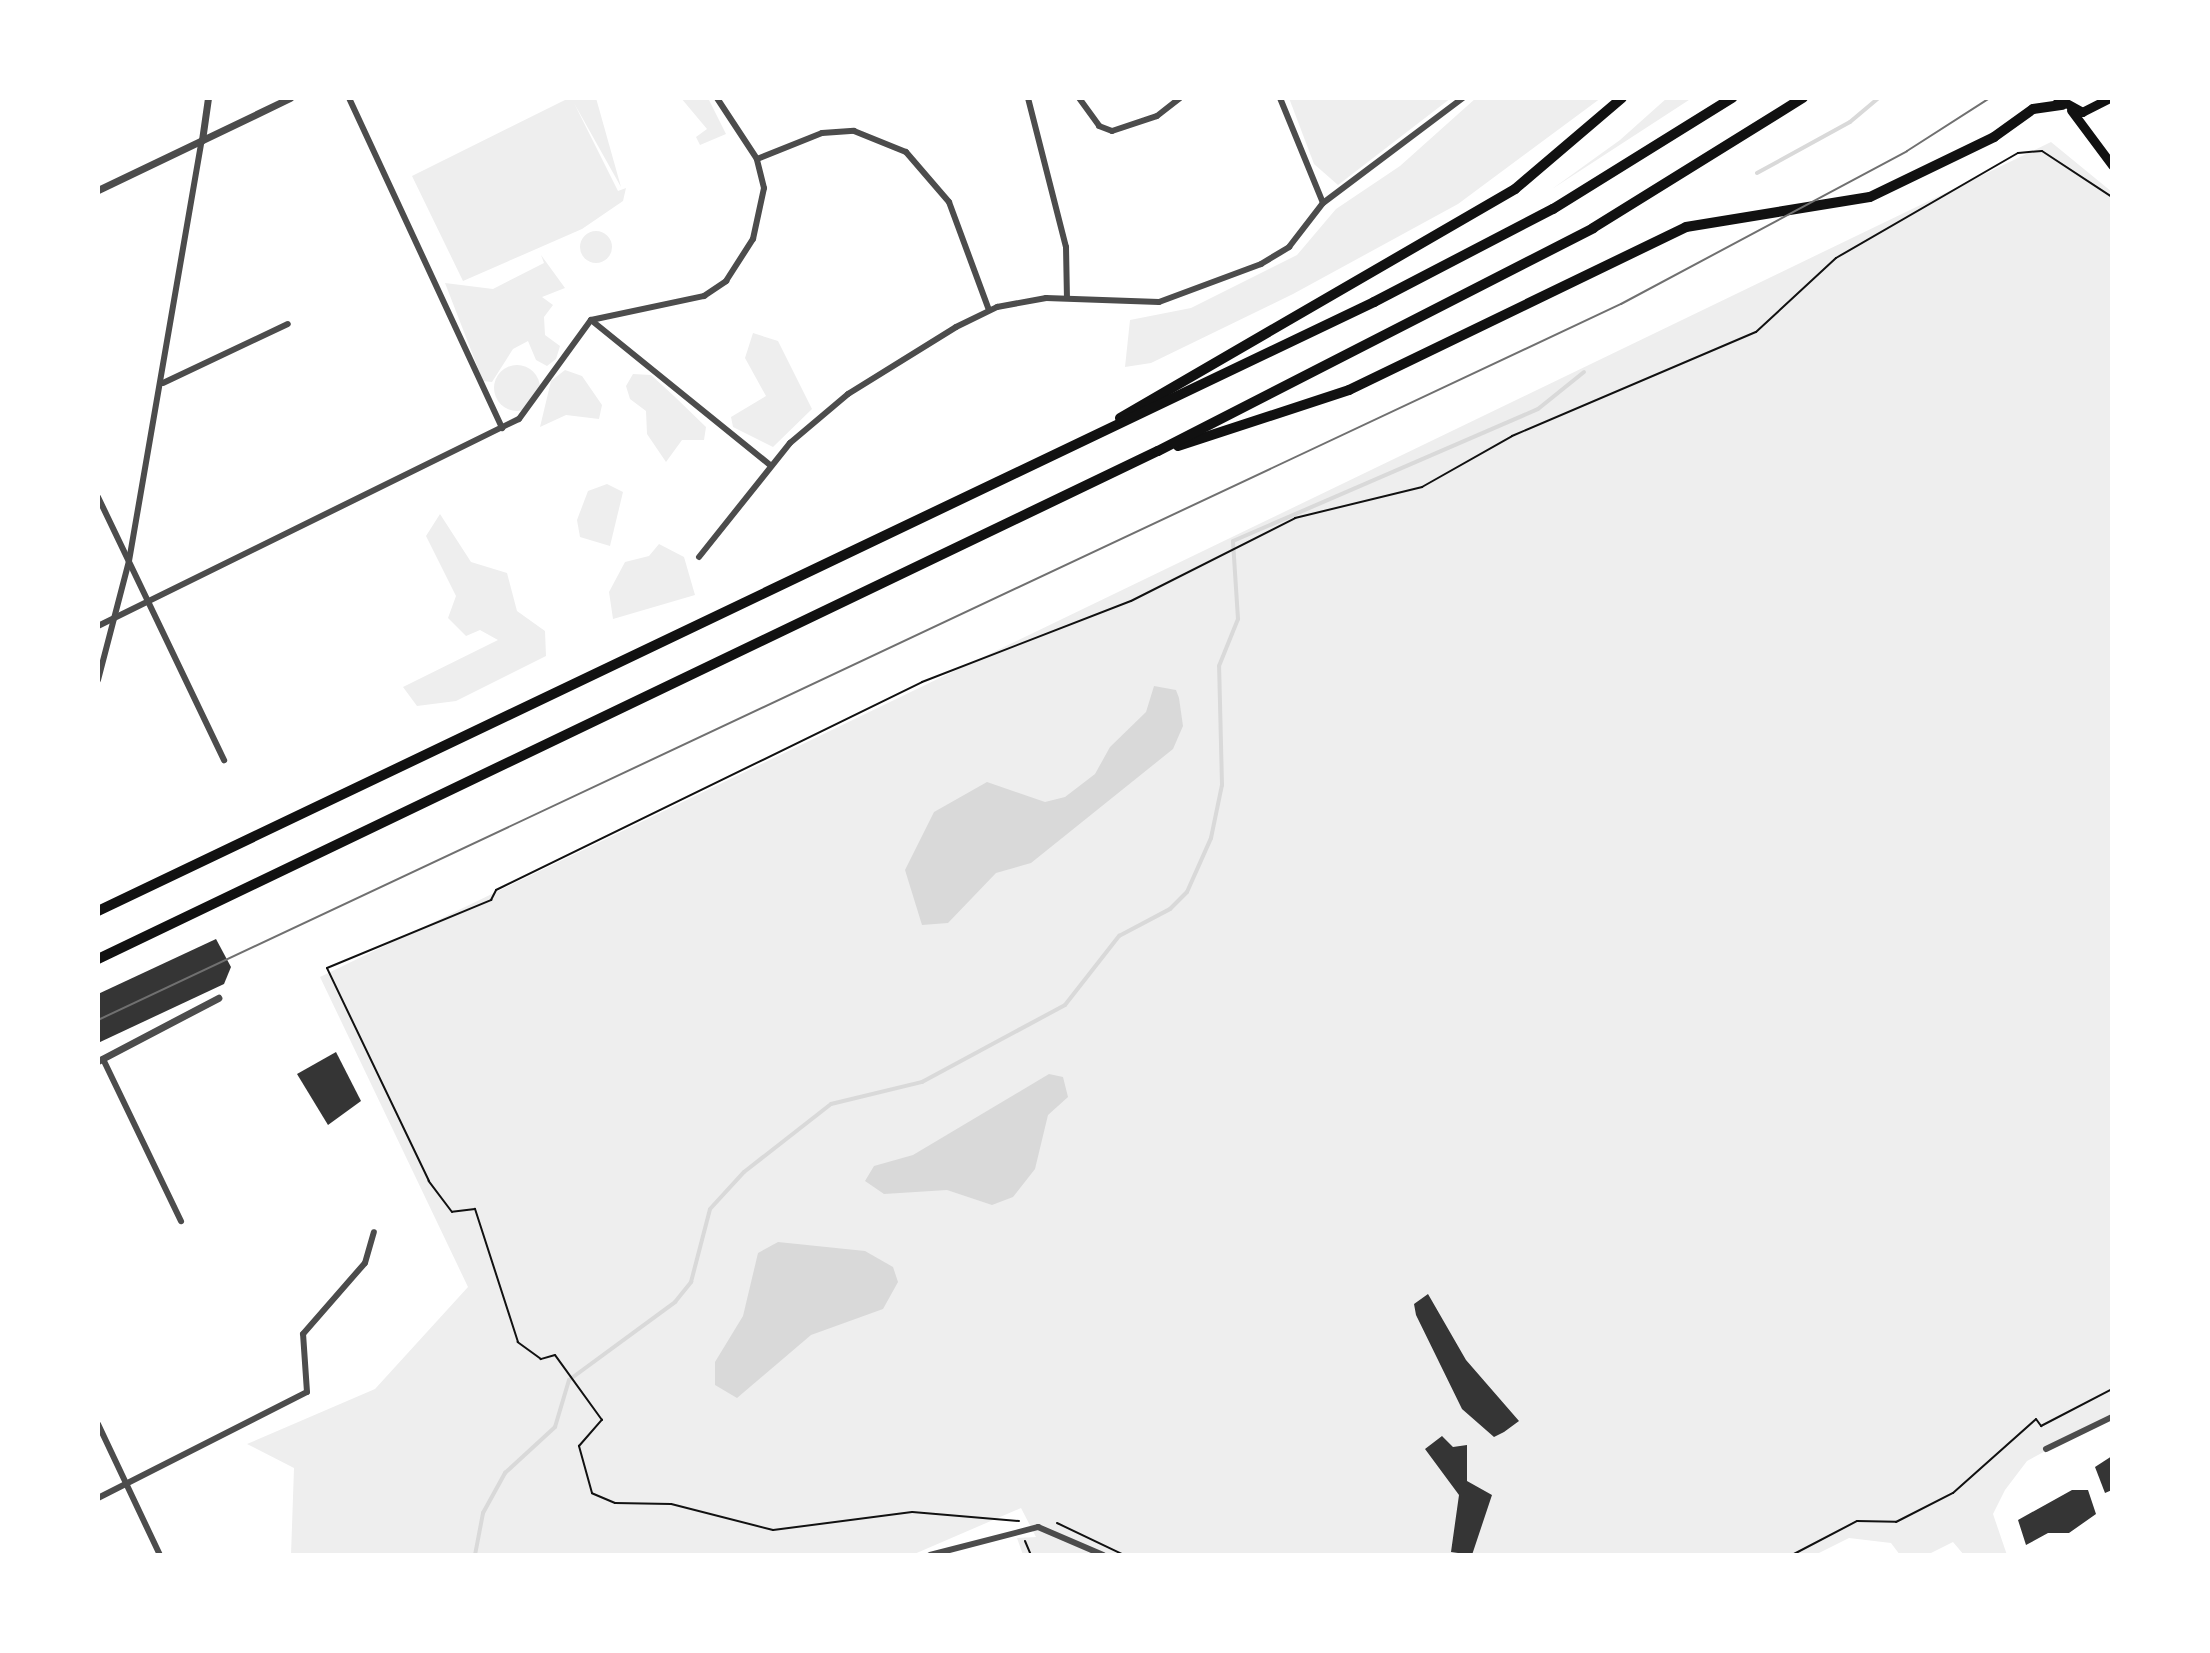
<!DOCTYPE html>
<style>
body{margin:0}
#map{position:relative;width:2210px;height:1653px;overflow:hidden;background:#fff;font-family:"PT Serif",serif}
div>[style]{position:absolute}
[style*='--x']{left:calc(var(--x)*1px);top:calc(var(--y)*1px);width:calc(var(--w)*1px);rotate:calc(var(--a)*1deg)}
.green>*{inset:0;background:#eee}
.round{border-radius:50%}
.water>*{inset:0;background:#d9d9d9}
.stream>*{height:4px;margin:-2px;padding:0 2px;transform-origin:2px;border-radius:2px;background:#d9d9d9}
.building>*{inset:0;background:#353535}
.path>*{height:2px;margin:-1px;padding:0 1px;transform-origin:1px;border-radius:1px;background:#111}
.minor>*{height:6px;margin:-3px;padding:0 3px;transform-origin:3px;border-radius:3px;background:#4c4c4c}
.tertiary>*{height:7px;margin:-3.5px;padding:0 3.5px;transform-origin:3.5px;border-radius:3.5px;background:#4c4c4c}
.primary>*{height:9px;margin:-4.5px;padding:0 4.5px;transform-origin:4.5px;border-radius:4.5px;background:#111}
.motorway>*{height:10px;margin:-5px;padding:0 5px;transform-origin:5px;border-radius:5px;background:#111}
.tram>*{height:2px;margin:-1px;padding:0 1px;transform-origin:1px;border-radius:1px;background:#707070}
span{translate:-50% -50%;white-space:nowrap;text-align:center;line-height:1.15;-webkit-text-stroke:8px #fff;paint-order:stroke}
.frame{position:absolute;inset:0;border:100px solid #fff;pointer-events:none}
</style>
<div id="map">
<div class="green">
<i style="clip-path:polygon(569px 98px,596px 98px,621px 187px,574px 103px,618px 191px,626px 188px,623px 201px,582px 229px,463px 281px,412px 176px)"></i>
<i style="clip-path:polygon(681px 98px,708px 98px,726px 134px,700px 145px,696px 137px,707px 129px)"></i>
<i style="clip-path:polygon(1289px 98px,1451px 98px,1338px 185px,1314px 164px)"></i>
<i style="clip-path:polygon(1476px 98px,1601px 98px,1458px 204px,1293px 294px,1151px 363px,1125px 367px,1130px 320px,1191px 308px,1297px 255px,1336px 209px,1400px 166px)"></i>
<i style="clip-path:polygon(1667px 98px,1692px 98px,1552px 189px,1620px 140px)"></i>
<i style="clip-path:polygon(2051px 142px,2112px 192px,2112px 1415px,2027px 1461px,2005px 1490px,1993px 1514px,2007px 1555px,1964px 1555px,1953px 1542px,1927px 1555px,1900px 1555px,1891px 1543px,1849px 1538px,1815px 1555px,1023px 1555px,1017px 1538px,1036px 1537px,1021px 1508px,912px 1555px,291px 1555px,294px 1468px,247px 1444px,375px 1389px,468px 1287px,320px 977px)"></i>
<i class="round" style="left:580px;top:231px;width:32px;height:32px"></i>
<i style="clip-path:polygon(541px 255px,565px 288px,542px 297px,553px 305px,544px 317px,545px 335px,560px 346px,556px 359px,547px 366px,536px 360px,528px 341px,513px 349px,492px 382px,483px 381px,445px 283px,493px 289px,544px 263px)"></i>
<i style="clip-path:polygon(753px 333px,778px 341px,812px 409px,773px 447px,733px 427px,731px 417px,766px 396px,745px 358px)"></i>
<i class="round" style="left:494px;top:365px;width:46px;height:46px"></i>
<i style="clip-path:polygon(565px 370px,582px 376px,602px 405px,599px 419px,566px 415px,540px 427px,551px 381px)"></i>
<i style="clip-path:polygon(633px 374px,651px 375px,674px 396px,706px 427px,704px 440px,682px 440px,666px 462px,647px 434px,646px 411px,630px 399px,626px 386px)"></i>
<i style="clip-path:polygon(607px 484px,623px 492px,610px 546px,580px 537px,577px 520px,588px 491px)"></i>
<i style="clip-path:polygon(440px 514px,471px 562px,507px 573px,517px 611px,545px 631px,546px 656px,456px 701px,417px 706px,403px 687px,498px 640px,480px 630px,466px 636px,448px 618px,456px 596px,426px 536px)"></i>
<i style="clip-path:polygon(659px 544px,684px 557px,695px 595px,613px 619px,609px 592px,625px 562px,649px 556px)"></i>
</div>
<div class="water">
<i style="clip-path:polygon(1154px 686px,1176px 690px,1179px 698px,1183px 726px,1173px 749px,1031px 863px,996px 873px,948px 923px,922px 925px,905px 870px,934px 812px,987px 782px,1045px 802px,1065px 797px,1095px 774px,1110px 747px,1146px 712px)"></i>
<i style="clip-path:polygon(1049px 1074px,1063px 1077px,1068px 1097px,1048px 1115px,1035px 1169px,1013px 1197px,992px 1205px,947px 1190px,884px 1194px,865px 1181px,874px 1166px,913px 1155px)"></i>
<i style="clip-path:polygon(778px 1242px,865px 1251px,893px 1267px,898px 1282px,883px 1309px,811px 1335px,737px 1398px,715px 1385px,715px 1362px,743px 1316px,758px 1253px)"></i>
</div>
<div class="stream">
<i style="--x:1757;--y:173;--w:106;--a:-28.7"></i>
<i style="--x:1850;--y:122;--w:38;--a:-40"></i>
<i style="--x:475;--y:1555;--w:43;--a:-79.2"></i>
<i style="--x:483;--y:1513;--w:46;--a:-61.2"></i>
<i style="--x:505;--y:1473;--w:68;--a:-42.6"></i>
<i style="--x:555;--y:1427;--w:49;--a:-73.4"></i>
<i style="--x:569;--y:1380;--w:132;--a:-36.3"></i>
<i style="--x:675;--y:1302;--w:26;--a:-51"></i>
<i style="--x:691;--y:1282;--w:75;--a:-75.4"></i>
<i style="--x:710;--y:1209;--w:50;--a:-47.4"></i>
<i style="--x:744;--y:1172;--w:110;--a:-38"></i>
<i style="--x:831;--y:1104;--w:94;--a:-13.6"></i>
<i style="--x:922;--y:1082;--w:162;--a:-28.3"></i>
<i style="--x:1065;--y:1005;--w:88;--a:-52"></i>
<i style="--x:1119;--y:936;--w:58;--a:-27.9"></i>
<i style="--x:1170;--y:909;--w:24;--a:-45"></i>
<i style="--x:1187;--y:892;--w:59;--a:-66"></i>
<i style="--x:1211;--y:838;--w:54;--a:-78.3"></i>
<i style="--x:1222;--y:785;--w:119;--a:-91.4"></i>
<i style="--x:1219;--y:666;--w:51;--a:-68"></i>
<i style="--x:1238;--y:619;--w:78;--a:-93.7"></i>
<i style="--x:1233;--y:541;--w:332;--a:-23.4"></i>
<i style="--x:1538;--y:409;--w:59;--a:-38.8"></i>
</div>
<div class="building">
<i style="clip-path:polygon(216px 939px,231px 967px,224px 984px,98px 1043px,98px 994px)"></i>
<i style="clip-path:polygon(336px 1052px,361px 1101px,328px 1125px,297px 1074px)"></i>
<i style="clip-path:polygon(1428px 1294px,1466px 1360px,1519px 1421px,1504px 1432px,1494px 1437px,1462px 1409px,1416px 1315px,1414px 1304px)"></i>
<i style="clip-path:polygon(1442px 1436px,1453px 1447px,1467px 1445px,1467px 1481px,1492px 1495px,1472px 1555px,1451px 1552px,1459px 1495px,1425px 1449px)"></i>
<i style="clip-path:polygon(2112px 1456px,2112px 1490px,2105px 1493px,2095px 1467px)"></i>
<i style="clip-path:polygon(2072px 1490px,2088px 1490px,2096px 1514px,2069px 1533px,2048px 1533px,2026px 1545px,2018px 1520px)"></i>
</div>
<div class="path">
<i style="--x:1019;--y:1521;--w:107;--a:-175.2"></i>
<i style="--x:912;--y:1512;--w:140;--a:172.6"></i>
<i style="--x:773;--y:1530;--w:105;--a:-165.7"></i>
<i style="--x:671;--y:1504;--w:56;--a:-179"></i>
<i style="--x:615;--y:1503;--w:25;--a:-157"></i>
<i style="--x:592;--y:1493;--w:49;--a:-105.5"></i>
<i style="--x:579;--y:1446;--w:35;--a:-49"></i>
<i style="--x:602;--y:1420;--w:80;--a:-125.9"></i>
<i style="--x:555;--y:1355;--w:15;--a:164"></i>
<i style="--x:541;--y:1359;--w:29;--a:-144"></i>
<i style="--x:518;--y:1342;--w:140;--a:-107.9"></i>
<i style="--x:475;--y:1209;--w:23;--a:173"></i>
<i style="--x:452;--y:1212;--w:39;--a:-127"></i>
<i style="--x:429;--y:1181;--w:236;--a:-115.6"></i>
<i style="--x:327;--y:968;--w:178;--a:-22.5"></i>
<i style="--x:491;--y:900;--w:11;--a:-63"></i>
<i style="--x:496;--y:890;--w:474;--a:-26"></i>
<i style="--x:922;--y:682;--w:224;--a:-21.2"></i>
<i style="--x:1131;--y:601;--w:184;--a:-26.8"></i>
<i style="--x:1295;--y:518;--w:131;--a:-13.7"></i>
<i style="--x:1422;--y:487;--w:103;--a:-29.5"></i>
<i style="--x:1512;--y:436;--w:265;--a:-23.1"></i>
<i style="--x:1756;--y:332;--w:109;--a:-42.8"></i>
<i style="--x:1836;--y:258;--w:210;--a:-30"></i>
<i style="--x:2018;--y:153;--w:24;--a:-5"></i>
<i style="--x:2042;--y:151;--w:84;--a:33.3"></i>
<i style="--x:1057;--y:1523;--w:74;--a:25.5"></i>
<i style="--x:1025;--y:1541;--w:15;--a:67"></i>
<i style="--x:1792;--y:1555;--w:73;--a:-27.6"></i>
<i style="--x:1857;--y:1521;--w:39;--a:1"></i>
<i style="--x:1896;--y:1522;--w:64;--a:-27"></i>
<i style="--x:1953;--y:1493;--w:111;--a:-41.7"></i>
<i style="--x:2036;--y:1419;--w:9;--a:54"></i>
<i style="--x:2041;--y:1426;--w:80;--a:-27.5"></i>
</div>
<div class="minor">
<i style="--x:349;--y:98;--w:364;--a:65.1"></i>
<i style="--x:1028;--y:98;--w:154;--a:75.7"></i>
<i style="--x:1066;--y:247;--w:50;--a:88.9"></i>
<i style="--x:1079;--y:98;--w:34;--a:54"></i>
<i style="--x:1099;--y:126;--w:14;--a:21"></i>
<i style="--x:1112;--y:131;--w:47;--a:-18.4"></i>
<i style="--x:1157;--y:116;--w:29;--a:-38"></i>
<i style="--x:1280;--y:98;--w:113;--a:67.7"></i>
<i style="--x:757;--y:159;--w:70;--a:-21.8"></i>
<i style="--x:822;--y:133;--w:32;--a:-4"></i>
<i style="--x:854;--y:131;--w:56;--a:22"></i>
<i style="--x:906;--y:152;--w:66;--a:49.3"></i>
<i style="--x:949;--y:202;--w:115;--a:69.7"></i>
<i style="--x:591;--y:320;--w:229;--a:39"></i>
<i style="--x:163;--y:383;--w:138;--a:-25.3"></i>
<i style="--x:98;--y:497;--w:292;--a:64.4"></i>
<i style="--x:699;--y:557;--w:146;--a:-51.4"></i>
<i style="--x:790;--y:443;--w:76;--a:-40.2"></i>
<i style="--x:848;--y:394;--w:127;--a:-31.8"></i>
<i style="--x:956;--y:327;--w:46;--a:-26"></i>
<i style="--x:997;--y:307;--w:50;--a:-10.4"></i>
<i style="--x:1046;--y:298;--w:113;--a:2"></i>
<i style="--x:1159;--y:302;--w:109;--a:-20.4"></i>
<i style="--x:1261;--y:264;--w:33;--a:-31"></i>
<i style="--x:1289;--y:247;--w:56;--a:-52.3"></i>
<i style="--x:1323;--y:203;--w:175;--a:-36.9"></i>
<i style="--x:98;--y:626;--w:469;--a:-26.2"></i>
<i style="--x:519;--y:419;--w:122;--a:-54"></i>
<i style="--x:591;--y:320;--w:116;--a:-12"></i>
<i style="--x:704;--y:296;--w:27;--a:-34"></i>
<i style="--x:726;--y:281;--w:50;--a:-57.3"></i>
<i style="--x:753;--y:239;--w:52;--a:-77.8"></i>
<i style="--x:764;--y:188;--w:30;--a:-104"></i>
<i style="--x:757;--y:159;--w:73;--a:-123.3"></i>
<i style="--x:98;--y:680;--w:123;--a:-75.4"></i>
<i style="--x:129;--y:561;--w:427;--a:-80.2"></i>
<i style="--x:103;--y:1059;--w:180;--a:64.3"></i>
<i style="--x:98;--y:1424;--w:145;--a:64.7"></i>
<i style="--x:2046;--y:1449;--w:73;--a:-25.9"></i>
<i style="--x:98;--y:1498;--w:234;--a:-26.9"></i>
<i style="--x:307;--y:1392;--w:58;--a:-93.9"></i>
<i style="--x:303;--y:1334;--w:94;--a:-48.9"></i>
<i style="--x:365;--y:1263;--w:32;--a:-74"></i>
<i style="--x:930;--y:1555;--w:112;--a:-14.5"></i>
<i style="--x:1038;--y:1527;--w:71;--a:23.3"></i>
</div>
<div class="tertiary">
<i style="--x:202;--y:140;--w:42;--a:-81.9"></i>
<i style="--x:98;--y:190;--w:213;--a:-25.6"></i>
<i style="--x:98;--y:1061;--w:136;--a:-27.7"></i>
</div>
<div class="primary">
<i style="--x:2057;--y:98;--w:29;--a:29"></i>
<i style="--x:2082;--y:112;--w:31;--a:-27"></i>
<i style="--x:2071;--y:110;--w:69;--a:53.3"></i>
</div>
<div class="motorway">
<i style="--x:1120;--y:418;--w:457;--a:-30.1"></i>
<i style="--x:1515;--y:189;--w:140;--a:-40.4"></i>
<i style="--x:1178;--y:446;--w:180;--a:-18.1"></i>
<i style="--x:1349;--y:390;--w:374;--a:-25.8"></i>
<i style="--x:1686;--y:227;--w:186;--a:-9.3"></i>
<i style="--x:1870;--y:197;--w:138;--a:-25.8"></i>
<i style="--x:1994;--y:137;--w:48;--a:-35.7"></i>
<i style="--x:2033;--y:109;--w:30;--a:-8"></i>
<i style="--x:98;--y:911;--w:1414;--a:-25.51"></i>
<i style="--x:1374;--y:302;--w:202;--a:-27.5"></i>
<i style="--x:1553;--y:209;--w:211;--a:-31.8"></i>
<i style="--x:98;--y:959;--w:1175;--a:-25.61"></i>
<i style="--x:1158;--y:451;--w:489;--a:-27.1"></i>
<i style="--x:1593;--y:228;--w:247;--a:-31.8"></i>
</div>
<div class="tram">
<i style="--x:98;--y:1020;--w:1683;--a:-25.18"></i>
<i style="--x:1621;--y:304;--w:324;--a:-28.1"></i>
<i style="--x:1907;--y:151;--w:98;--a:-32.6"></i>
</div>
<div class="frame"></div>
</div>
